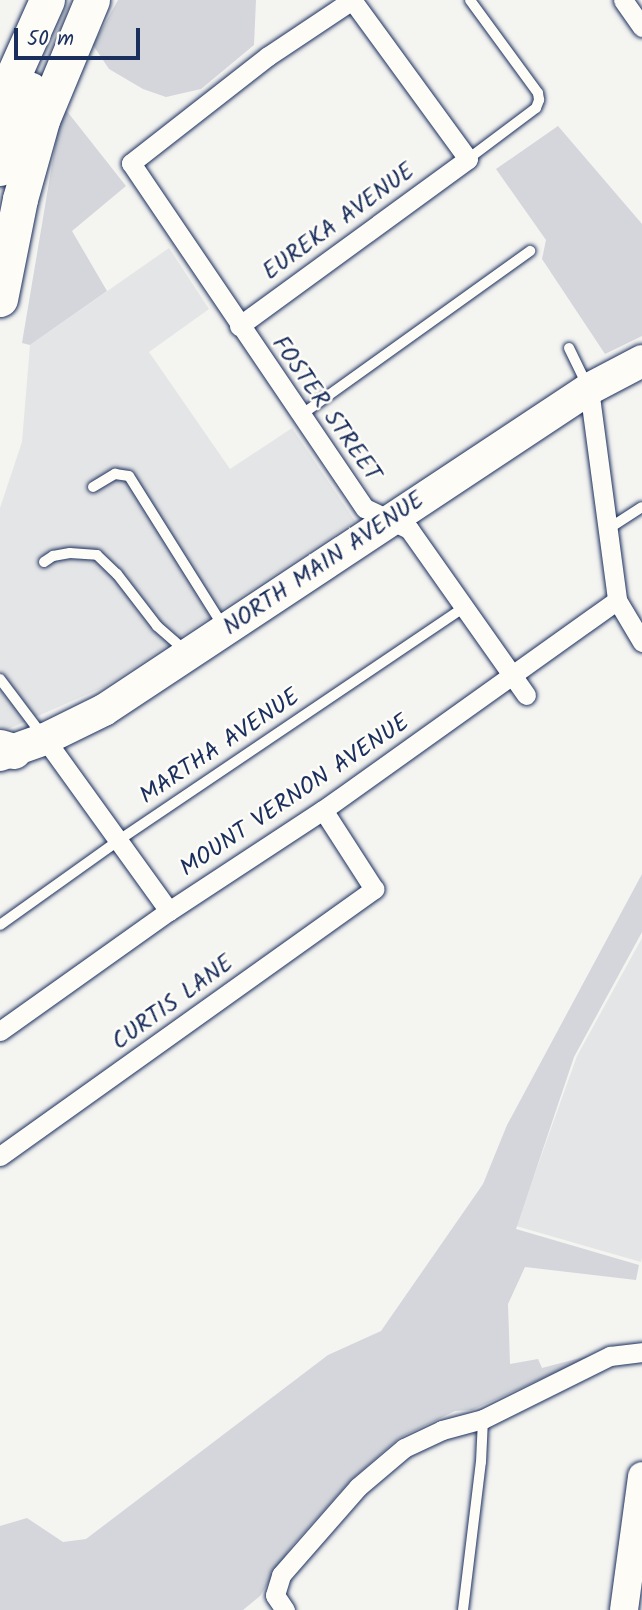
<!DOCTYPE html>
<style>
body{margin:0}
#map{position:relative;width:642px;height:1610px;overflow:hidden;background:#f4f4f1;font-family:Kalam,sans-serif}
div>[style]{position:absolute}
[style*='--x']{left:calc(var(--x)*1px);top:calc(var(--y)*1px);width:calc(var(--w)*1px);rotate:calc(var(--a)*1deg)}
.built>*{inset:0;background:#e4e5e6}
.green>*{inset:0;background:#d4d6db}
.roads{filter:drop-shadow(0 0 2px #1b2f5e) drop-shadow(0 0 2px #1b2f5e)}
.lane>*{height:10px;margin:-5px;padding:0 5px;transform-origin:5px;border-radius:5px;background:#fdfcf7}
.street>*{height:19px;margin:-9.5px;padding:0 9.5px;transform-origin:9.5px;border-radius:9.5px;background:#fdfcf7}
.secondary>*{height:28px;margin:-14px;padding:0 14px;transform-origin:14px;border-radius:14px;background:#fdfcf7}
.primary>*{height:32px;margin:-16px;padding:0 16px;transform-origin:16px;border-radius:16px;background:#fdfcf7}
.highway>*{height:35px;margin:-17.5px;padding:0 17.5px;transform-origin:17.5px;border-radius:17.5px;background:#fdfcf7}
span{translate:-50% -50%;white-space:nowrap;text-align:center;line-height:1.15;-webkit-text-stroke:5px #fdfcf7;paint-order:stroke}
.street-label{font-size:24px;color:#1b2f5e}
.scale{position:absolute;left:14px;top:28px;width:126px;height:32px;box-sizing:border-box;border:4px solid #1b2f5e;border-top:0;padding-left:9px;font-size:21px;line-height:24px;white-space:nowrap;color:#1b2f5e;-webkit-text-stroke:5px #fdfcf7;paint-order:stroke}
</style>
<div id="map">
<div class="built">
<i style="clip-path:polygon(169px 248px,209px 309px,149px 352px,230px 469px,292px 428px,355px 521px,104px 687px,8px 729px,0 728px,0 508px,22px 442px,30px 345px)"></i>
<i style="clip-path:polygon(642px 938px,642px 1258px,641px 1262px,516px 1226px,577px 1056px)"></i>
</div>
<div class="green">
<i style="clip-path:polygon(118px 0,256px 0,254px 45px,201px 89px,166px 97px,143px 89px,109px 69px,93px 45px)"></i>
<i style="clip-path:polygon(62px 105px,126px 186px,72px 231px,107px 291px,30px 345px,22px 343px)"></i>
<i style="clip-path:polygon(558px 126px,642px 224px,642px 336px,605px 354px,542px 259px,546px 240px,496px 169px)"></i>
<i style="clip-path:polygon(642px 874px,642px 932px,574px 1057px,516px 1229px,639px 1265px,636px 1280px,525px 1267px,508px 1304px,510px 1364px,538px 1359px,542px 1368px,599px 1353px,472px 1410px,455px 1411px,399px 1438px,351px 1480px,291px 1547px,260px 1596px,243px 1610px,0 1610px,0 1526px,27px 1518px,63px 1542px,86px 1539px,328px 1355px,381px 1331px,483px 1184px,507px 1125px)"></i>
</div>
<div class="roads">
<div class="lane">
<i style="--x:468;--y:159;--w:85;--a:-36.9"></i>
<i style="--x:536;--y:108;--w:9;--a:-69"></i>
<i style="--x:539;--y:100;--w:7;--a:-98"></i>
<i style="--x:538;--y:93;--w:115;--a:-126.2"></i>
<i style="--x:569;--y:348;--w:41;--a:64.1"></i>
<i style="--x:301;--y:415;--w:282;--a:-35.6"></i>
<i style="--x:93;--y:487;--w:26;--a:-31"></i>
<i style="--x:115;--y:474;--w:14;--a:8"></i>
<i style="--x:129;--y:476;--w:177;--a:57.9"></i>
<i style="--x:608;--y:529;--w:40;--a:-32.9"></i>
<i style="--x:44;--y:562;--w:11;--a:-34"></i>
<i style="--x:53;--y:556;--w:17;--a:-10"></i>
<i style="--x:70;--y:553;--w:27;--a:4"></i>
<i style="--x:97;--y:555;--w:28;--a:44"></i>
<i style="--x:117;--y:574;--w:66;--a:52.4"></i>
<i style="--x:157;--y:626;--w:38;--a:41"></i>
<i style="--x:0;--y:679;--w:71;--a:53"></i>
<i style="--x:0;--y:925;--w:146;--a:-35.5"></i>
<i style="--x:119;--y:840;--w:416;--a:-34"></i>
<i style="--x:463;--y:1610;--w:149;--a:-83.1"></i>
<i style="--x:481;--y:1462;--w:43;--a:-87.3"></i>
</div>
<div class="street">
<i style="--x:352;--y:0;--w:101;--a:146.3"></i>
<i style="--x:268;--y:56;--w:174;--a:142"></i>
<i style="--x:131;--y:163;--w:417;--a:55.9"></i>
<i style="--x:365;--y:508;--w:49;--a:25.5"></i>
<i style="--x:409;--y:529;--w:203;--a:54.8"></i>
<i style="--x:623;--y:0;--w:33;--a:55"></i>
<i style="--x:239;--y:326;--w:283;--a:-36.1"></i>
<i style="--x:468;--y:159;--w:197;--a:-126.1"></i>
<i style="--x:589;--y:389;--w:213;--a:82.4"></i>
<i style="--x:617;--y:600;--w:49;--a:59.2"></i>
<i style="--x:45;--y:739;--w:212;--a:54.2"></i>
<i style="--x:0;--y:1031;--w:207;--a:-35.4"></i>
<i style="--x:169;--y:911;--w:184;--a:-33.3"></i>
<i style="--x:323;--y:810;--w:361;--a:-35.5"></i>
<i style="--x:0;--y:1156;--w:460;--a:-35.5"></i>
<i style="--x:374;--y:889;--w:94;--a:-122.8"></i>
<i style="--x:285;--y:1610;--w:18;--a:-124"></i>
<i style="--x:275;--y:1595;--w:21;--a:-73"></i>
<i style="--x:281;--y:1575;--w:117;--a:-48.8"></i>
<i style="--x:358;--y:1487;--w:60;--a:-40.3"></i>
<i style="--x:404;--y:1448;--w:42;--a:-25.3"></i>
<i style="--x:442;--y:1430;--w:42;--a:-15"></i>
<i style="--x:483;--y:1419;--w:142;--a:-26.4"></i>
<i style="--x:610;--y:1356;--w:32;--a:-7"></i>
</div>
<div class="secondary">
<i style="--x:624;--y:1610;--w:135;--a:-82.3"></i>
</div>
<div class="primary">
<i style="--x:0;--y:755;--w:48;--a:-19.6"></i>
<i style="--x:45;--y:739;--w:66;--a:-26.2"></i>
<i style="--x:104;--y:710;--w:582;--a:-33.5"></i>
<i style="--x:589;--y:389;--w:60;--a:-27.8"></i>
</div>
<div class="highway">
<i style="--x:0;--y:105;--w:115;--a:-65.9"></i>
<i style="--x:0;--y:168;--w:84;--a:-69"></i>
<i style="--x:0;--y:299;--w:102;--a:-78.7"></i>
<i style="--x:20;--y:199;--w:82;--a:-74.4"></i>
<i style="--x:42;--y:120;--w:130;--a:-67.4"></i>
<i style="--x:0;--y:747;--w:14;--a:17"></i>
</div>
</div>
<div class="street-label">
<span style="left:339px;top:222px;rotate:-36deg">EUREKA AVENUE</span>
<span style="left:326px;top:409px;rotate:55deg">FOSTER STREET</span>
<span style="left:324px;top:564px;rotate:-34deg">NORTH MAIN AVENUE</span>
<span style="left:220px;top:747px;rotate:-34deg">MARTHA AVENUE</span>
<span style="left:295px;top:796px;rotate:-34deg">MOUNT VERNON AVENUE</span>
<span style="left:173px;top:1003px;rotate:-36deg">CURTIS LANE</span>
</div>
<div class="scale">50 m</div>
</div>
